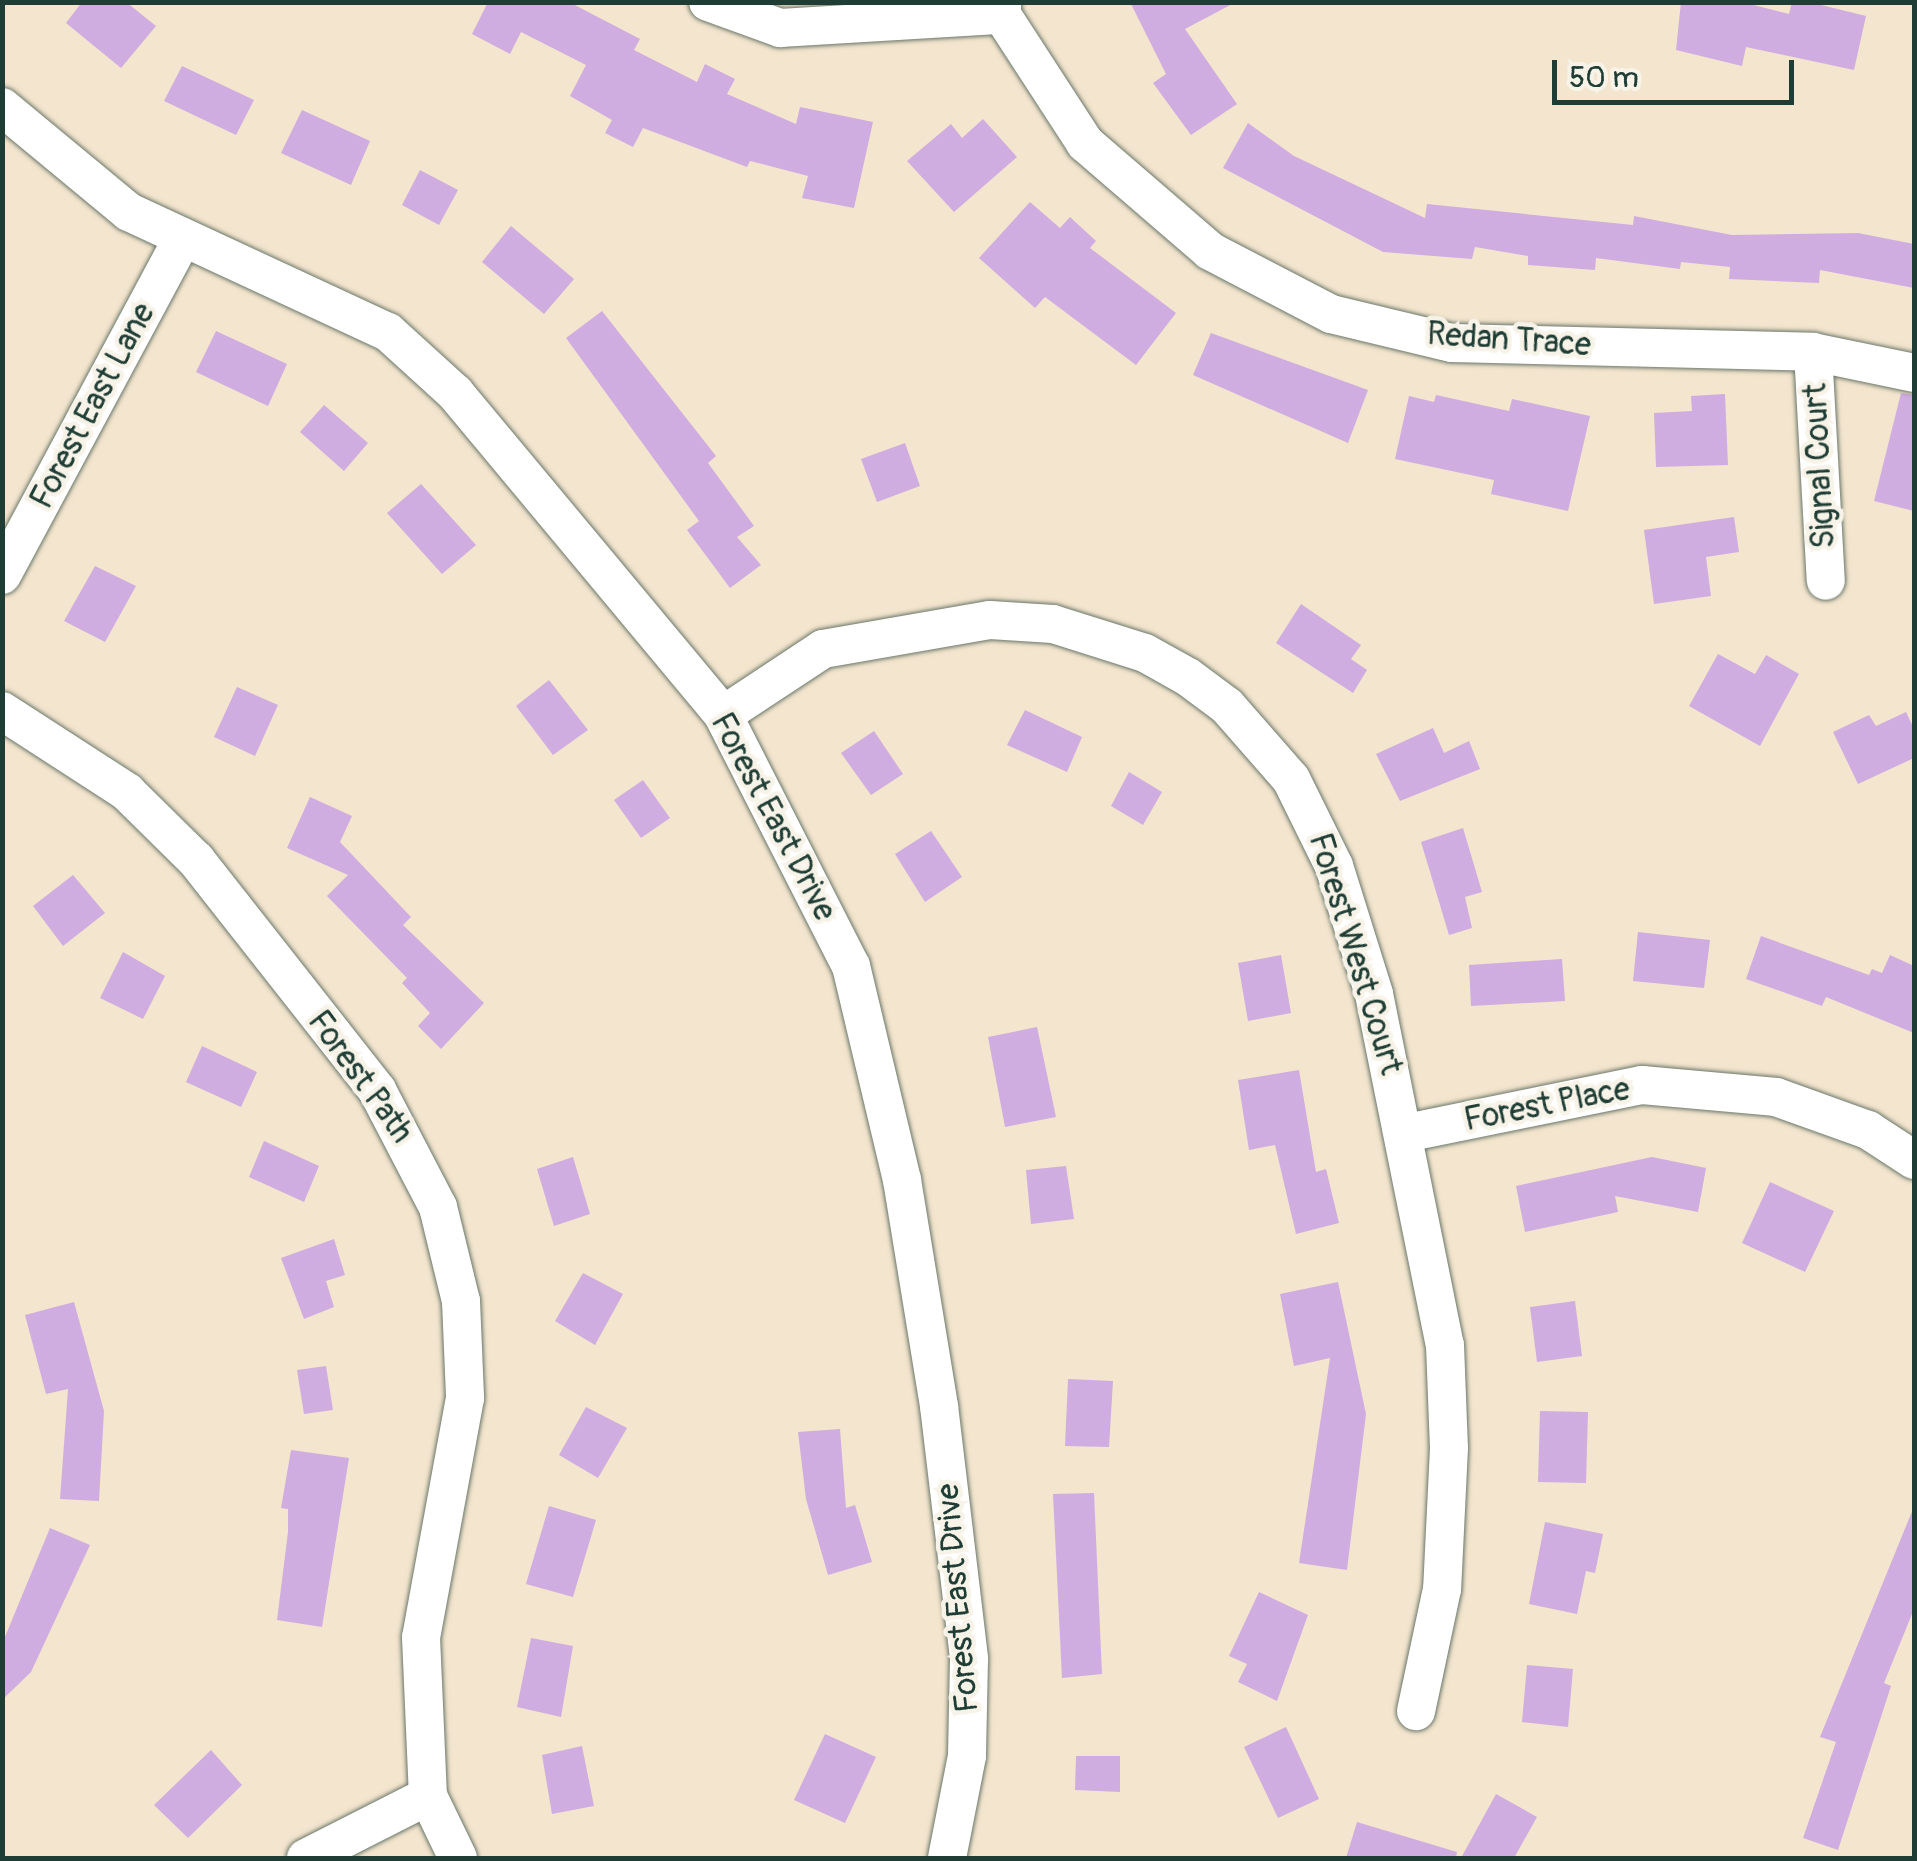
<!DOCTYPE html>
<style>
body{margin:0}
#map{position:relative;width:1917px;height:1861px;overflow:hidden;background:#f4e5ce;font-family:Pangolin,sans-serif}
div>[style]{position:absolute}
[style*='--x']{left:calc(var(--x)*1px);top:calc(var(--y)*1px);width:calc(var(--w)*1px);rotate:calc(var(--a)*1deg)}
.building>*{inset:0;background:#cfade0}
.roads{filter:drop-shadow(0 0 2px #6a786a) drop-shadow(0 0 2px #6a786a)}
.street>*{height:38px;margin:-19px;padding:0 19px;transform-origin:19px;border-radius:19px;background:#fff}
span{translate:-50% -50%;white-space:nowrap;text-align:center;line-height:1.15;-webkit-text-stroke:9px #f7f3e8;paint-order:stroke}
.street-label{font-size:32px;color:#1f3d34}
.frame{position:absolute;inset:0;border:5px solid #1f3d34;pointer-events:none}
.scale{position:absolute;left:1552px;top:60px;width:242px;height:45px;box-sizing:border-box;border:5px solid #1f3d34;border-top:0;padding-left:12px;font-size:30px;line-height:35px;white-space:nowrap;color:#1f3d34;-webkit-text-stroke:8px #f7f3e8;paint-order:stroke}
</style>
<div id="map">
<div class="building">
<i style="clip-path:polygon(82px 2px,126px 2px,156px 26px,121px 68px,66px 23px)"></i>
<i style="clip-path:polygon(488px 2px,569px 2px,640px 39px,634px 50px,697px 82px,705px 64px,735px 79px,727px 94px,796px 124px,800px 107px,873px 122px,854px 208px,802px 198px,808px 176px,750px 161px,747px 167px,643px 128px,633px 147px,605px 133px,612px 120px,570px 96px,586px 65px,521px 32px,510px 54px,472px 34px)"></i>
<i style="clip-path:polygon(1130px 2px,1236px 2px,1185px 29px,1237px 104px,1191px 135px,1153px 83px,1166px 74px)"></i>
<i style="clip-path:polygon(1681px 2px,1742px 2px,1789px 14px,1792px 2px,1809px 2px,1866px 16px,1854px 70px,1746px 47px,1742px 66px,1676px 50px)"></i>
<i style="clip-path:polygon(182px 66px,254px 100px,236px 135px,164px 101px)"></i>
<i style="clip-path:polygon(302px 110px,370px 141px,351px 185px,281px 153px)"></i>
<i style="clip-path:polygon(983px 119px,1017px 157px,954px 212px,907px 161px,951px 124px,962px 138px)"></i>
<i style="clip-path:polygon(1248px 123px,1294px 156px,1425px 218px,1427px 204px,1633px 225px,1634px 216px,1732px 235px,1858px 233px,1914px 244px,1914px 288px,1820px 270px,1819px 283px,1729px 279px,1730px 267px,1681px 262px,1680px 269px,1596px 258px,1595px 270px,1528px 265px,1528px 256px,1475px 247px,1472px 259px,1383px 252px,1223px 168px)"></i>
<i style="clip-path:polygon(420px 170px,458px 190px,439px 225px,402px 205px)"></i>
<i style="clip-path:polygon(1030px 202px,1060px 228px,1070px 217px,1096px 241px,1090px 248px,1176px 313px,1136px 365px,1045px 297px,1035px 308px,979px 258px)"></i>
<i style="clip-path:polygon(511px 226px,574px 279px,544px 314px,482px 262px)"></i>
<i style="clip-path:polygon(602px 311px,716px 456px,708px 463px,754px 526px,737px 537px,761px 565px,730px 588px,687px 530px,699px 521px,566px 338px)"></i>
<i style="clip-path:polygon(216px 331px,287px 364px,268px 406px,196px 372px)"></i>
<i style="clip-path:polygon(1211px 333px,1368px 390px,1348px 443px,1193px 375px)"></i>
<i style="clip-path:polygon(1901px 393px,1914px 395px,1914px 511px,1874px 501px)"></i>
<i style="clip-path:polygon(1725px 394px,1728px 465px,1656px 467px,1654px 413px,1692px 411px,1691px 396px)"></i>
<i style="clip-path:polygon(1436px 395px,1509px 411px,1512px 399px,1590px 416px,1568px 511px,1491px 494px,1494px 480px,1395px 459px,1409px 396px,1434px 402px)"></i>
<i style="clip-path:polygon(324px 405px,368px 443px,344px 471px,300px 432px)"></i>
<i style="clip-path:polygon(905px 443px,920px 486px,877px 502px,861px 459px)"></i>
<i style="clip-path:polygon(421px 484px,476px 545px,442px 574px,387px 513px)"></i>
<i style="clip-path:polygon(1734px 517px,1739px 552px,1706px 557px,1711px 596px,1654px 604px,1644px 530px)"></i>
<i style="clip-path:polygon(95px 566px,136px 586px,105px 642px,64px 621px)"></i>
<i style="clip-path:polygon(1301px 604px,1361px 645px,1351px 659px,1367px 670px,1353px 693px,1276px 643px)"></i>
<i style="clip-path:polygon(1718px 654px,1755px 674px,1766px 655px,1799px 674px,1760px 746px,1689px 706px)"></i>
<i style="clip-path:polygon(549px 680px,588px 730px,553px 755px,516px 706px)"></i>
<i style="clip-path:polygon(237px 687px,278px 705px,255px 756px,214px 737px)"></i>
<i style="clip-path:polygon(1025px 710px,1082px 737px,1067px 772px,1007px 745px)"></i>
<i style="clip-path:polygon(1906px 712px,1914px 729px,1914px 758px,1858px 784px,1833px 732px,1869px 715px,1876px 726px)"></i>
<i style="clip-path:polygon(1433px 728px,1444px 753px,1469px 741px,1480px 769px,1400px 801px,1376px 754px)"></i>
<i style="clip-path:polygon(874px 731px,903px 774px,871px 795px,841px 753px)"></i>
<i style="clip-path:polygon(1129px 772px,1162px 792px,1143px 825px,1111px 806px)"></i>
<i style="clip-path:polygon(643px 780px,670px 818px,641px 838px,614px 800px)"></i>
<i style="clip-path:polygon(310px 797px,352px 816px,340px 842px,411px 917px,403px 925px,484px 1003px,441px 1049px,418px 1026px,430px 1013px,402px 983px,407px 978px,327px 896px,348px 875px,287px 848px)"></i>
<i style="clip-path:polygon(1463px 828px,1482px 892px,1465px 897px,1472px 928px,1449px 935px,1421px 842px)"></i>
<i style="clip-path:polygon(931px 831px,962px 877px,925px 902px,895px 854px)"></i>
<i style="clip-path:polygon(73px 875px,105px 913px,63px 946px,33px 906px)"></i>
<i style="clip-path:polygon(1638px 932px,1710px 940px,1704px 988px,1633px 981px)"></i>
<i style="clip-path:polygon(1761px 936px,1869px 975px,1872px 969px,1882px 973px,1890px 955px,1914px 966px,1914px 1033px,1826px 997px,1822px 1006px,1746px 979px)"></i>
<i style="clip-path:polygon(123px 952px,165px 976px,143px 1019px,100px 998px)"></i>
<i style="clip-path:polygon(1281px 955px,1291px 1013px,1248px 1021px,1238px 963px)"></i>
<i style="clip-path:polygon(1562px 959px,1565px 1001px,1471px 1006px,1469px 965px)"></i>
<i style="clip-path:polygon(1037px 1027px,1056px 1117px,1005px 1127px,988px 1037px)"></i>
<i style="clip-path:polygon(202px 1046px,257px 1072px,241px 1107px,186px 1082px)"></i>
<i style="clip-path:polygon(1299px 1070px,1316px 1172px,1326px 1169px,1339px 1223px,1296px 1234px,1275px 1145px,1249px 1150px,1238px 1080px)"></i>
<i style="clip-path:polygon(264px 1141px,319px 1166px,304px 1202px,249px 1177px)"></i>
<i style="clip-path:polygon(573px 1157px,590px 1214px,554px 1226px,537px 1169px)"></i>
<i style="clip-path:polygon(1652px 1157px,1706px 1168px,1698px 1212px,1615px 1196px,1618px 1212px,1525px 1232px,1516px 1186px)"></i>
<i style="clip-path:polygon(1066px 1166px,1074px 1219px,1031px 1224px,1026px 1170px)"></i>
<i style="clip-path:polygon(1770px 1182px,1834px 1211px,1805px 1272px,1742px 1243px)"></i>
<i style="clip-path:polygon(334px 1239px,345px 1275px,326px 1281px,334px 1307px,304px 1319px,281px 1258px)"></i>
<i style="clip-path:polygon(583px 1273px,623px 1294px,595px 1345px,555px 1321px)"></i>
<i style="clip-path:polygon(1338px 1282px,1366px 1414px,1347px 1570px,1299px 1563px,1330px 1358px,1294px 1366px,1280px 1294px)"></i>
<i style="clip-path:polygon(1575px 1301px,1582px 1356px,1537px 1362px,1530px 1307px)"></i>
<i style="clip-path:polygon(74px 1302px,104px 1411px,99px 1501px,60px 1499px,68px 1389px,46px 1394px,25px 1315px)"></i>
<i style="clip-path:polygon(326px 1366px,333px 1410px,304px 1414px,297px 1370px)"></i>
<i style="clip-path:polygon(1068px 1379px,1113px 1381px,1109px 1447px,1065px 1446px)"></i>
<i style="clip-path:polygon(586px 1407px,627px 1428px,598px 1478px,559px 1455px)"></i>
<i style="clip-path:polygon(1540px 1411px,1588px 1412px,1586px 1483px,1538px 1482px)"></i>
<i style="clip-path:polygon(840px 1429px,846px 1508px,855px 1505px,872px 1562px,828px 1575px,806px 1499px,798px 1432px)"></i>
<i style="clip-path:polygon(291px 1450px,349px 1458px,322px 1627px,277px 1620px,288px 1532px,288px 1509px,281px 1508px)"></i>
<i style="clip-path:polygon(1094px 1493px,1102px 1674px,1062px 1678px,1053px 1494px)"></i>
<i style="clip-path:polygon(549px 1506px,596px 1520px,573px 1597px,526px 1584px)"></i>
<i style="clip-path:polygon(1913px 1509px,1914px 1609px,1884px 1683px,1891px 1686px,1838px 1850px,1803px 1838px,1836px 1742px,1820px 1737px)"></i>
<i style="clip-path:polygon(1545px 1522px,1603px 1534px,1595px 1573px,1586px 1571px,1577px 1614px,1529px 1604px)"></i>
<i style="clip-path:polygon(50px 1528px,90px 1545px,31px 1672px,2px 1700px,2px 1644px)"></i>
<i style="clip-path:polygon(1259px 1592px,1308px 1615px,1277px 1701px,1238px 1682px,1247px 1664px,1229px 1656px)"></i>
<i style="clip-path:polygon(531px 1638px,573px 1646px,561px 1717px,517px 1707px)"></i>
<i style="clip-path:polygon(1527px 1665px,1573px 1669px,1568px 1727px,1522px 1722px)"></i>
<i style="clip-path:polygon(1286px 1727px,1319px 1799px,1278px 1818px,1244px 1747px)"></i>
<i style="clip-path:polygon(825px 1734px,876px 1757px,845px 1823px,794px 1800px)"></i>
<i style="clip-path:polygon(582px 1746px,594px 1806px,552px 1814px,542px 1755px)"></i>
<i style="clip-path:polygon(211px 1750px,242px 1785px,188px 1838px,154px 1805px)"></i>
<i style="clip-path:polygon(1076px 1756px,1120px 1756px,1120px 1792px,1075px 1790px)"></i>
<i style="clip-path:polygon(1496px 1794px,1537px 1817px,1514px 1858px,1461px 1858px)"></i>
<i style="clip-path:polygon(1357px 1822px,1457px 1852px,1456px 1858px,1346px 1858px)"></i>
</div>
<div class="roads">
<div class="street">
<i style="--x:708;--y:2;--w:77;--a:19.9"></i>
<i style="--x:780;--y:28;--w:222;--a:-3.4"></i>
<i style="--x:1002;--y:2;--w:13;--a:90"></i>
<i style="--x:1002;--y:15;--w:153;--a:57"></i>
<i style="--x:1085;--y:143;--w:165;--a:40.8"></i>
<i style="--x:1210;--y:251;--w:136;--a:27.5"></i>
<i style="--x:1331;--y:314;--w:124;--a:13.5"></i>
<i style="--x:1452;--y:343;--w:361;--a:1.4"></i>
<i style="--x:1813;--y:352;--w:103;--a:11.7"></i>
<i style="--x:2;--y:107;--w:165;--a:39.6"></i>
<i style="--x:129;--y:212;--w:285;--a:24.9"></i>
<i style="--x:388;--y:332;--w:91;--a:42.3"></i>
<i style="--x:455;--y:393;--w:419;--a:50.2"></i>
<i style="--x:723;--y:715;--w:282;--a:63"></i>
<i style="--x:851;--y:966;--w:220;--a:76.6"></i>
<i style="--x:902;--y:1180;--w:229;--a:80.7"></i>
<i style="--x:939;--y:1406;--w:255;--a:83.2"></i>
<i style="--x:969;--y:1659;--w:97;--a:91.2"></i>
<i style="--x:967;--y:1756;--w:104;--a:101.1"></i>
<i style="--x:1813;--y:352;--w:229;--a:86.8"></i>
<i style="--x:2;--y:575;--w:383;--a:-61.8"></i>
<i style="--x:2;--y:711;--w:149;--a:32.9"></i>
<i style="--x:127;--y:792;--w:97;--a:44.6"></i>
<i style="--x:196;--y:860;--w:293;--a:51.8"></i>
<i style="--x:377;--y:1090;--w:132;--a:62.5"></i>
<i style="--x:438;--y:1207;--w:97;--a:76.3"></i>
<i style="--x:461;--y:1301;--w:97;--a:87.6"></i>
<i style="--x:465;--y:1398;--w:243;--a:100.4"></i>
<i style="--x:421;--y:1637;--w:159;--a:87.5"></i>
<i style="--x:428;--y:1796;--w:69;--a:64.2"></i>
<i style="--x:723;--y:715;--w:120;--a:-33.4"></i>
<i style="--x:823;--y:649;--w:169;--a:-9.9"></i>
<i style="--x:990;--y:620;--w:63;--a:3.6"></i>
<i style="--x:1053;--y:624;--w:96;--a:17.5"></i>
<i style="--x:1145;--y:653;--w:49;--a:29.2"></i>
<i style="--x:1188;--y:677;--w:49;--a:36.6"></i>
<i style="--x:1227;--y:706;--w:97;--a:48.8"></i>
<i style="--x:1291;--y:779;--w:97;--a:63.7"></i>
<i style="--x:1334;--y:866;--w:134;--a:72.6"></i>
<i style="--x:1374;--y:994;--w:358;--a:78.6"></i>
<i style="--x:1445;--y:1345;--w:103;--a:87.8"></i>
<i style="--x:1449;--y:1448;--w:141;--a:92.8"></i>
<i style="--x:1442;--y:1589;--w:125;--a:102"></i>
<i style="--x:1406;--y:1133;--w:241;--a:-11.5"></i>
<i style="--x:1642;--y:1085;--w:135;--a:5.1"></i>
<i style="--x:1776;--y:1097;--w:98;--a:19.7"></i>
<i style="--x:1868;--y:1130;--w:55;--a:33.1"></i>
<i style="--x:306;--y:1858;--w:137;--a:-26.9"></i>
</div>
</div>
<div class="street-label">
<span style="left:1509px;top:340px;rotate:4deg">Redan Trace</span>
<span style="left:93px;top:406px;rotate:-62deg">Forest East Lane</span>
<span style="left:1820px;top:466px;rotate:-93deg">Signal Court</span>
<span style="left:773px;top:817px;rotate:62deg">Forest East Drive</span>
<span style="left:1355px;top:954px;rotate:73deg">Forest West Court</span>
<span style="left:360px;top:1077px;rotate:54deg">Forest Path</span>
<span style="left:1547px;top:1105px;rotate:-11deg">Forest Place</span>
<span style="left:958px;top:1598px;rotate:-95deg">Forest East Drive</span>
</div>
<div class="frame"></div>
<div class="scale">50 m</div>
</div>
